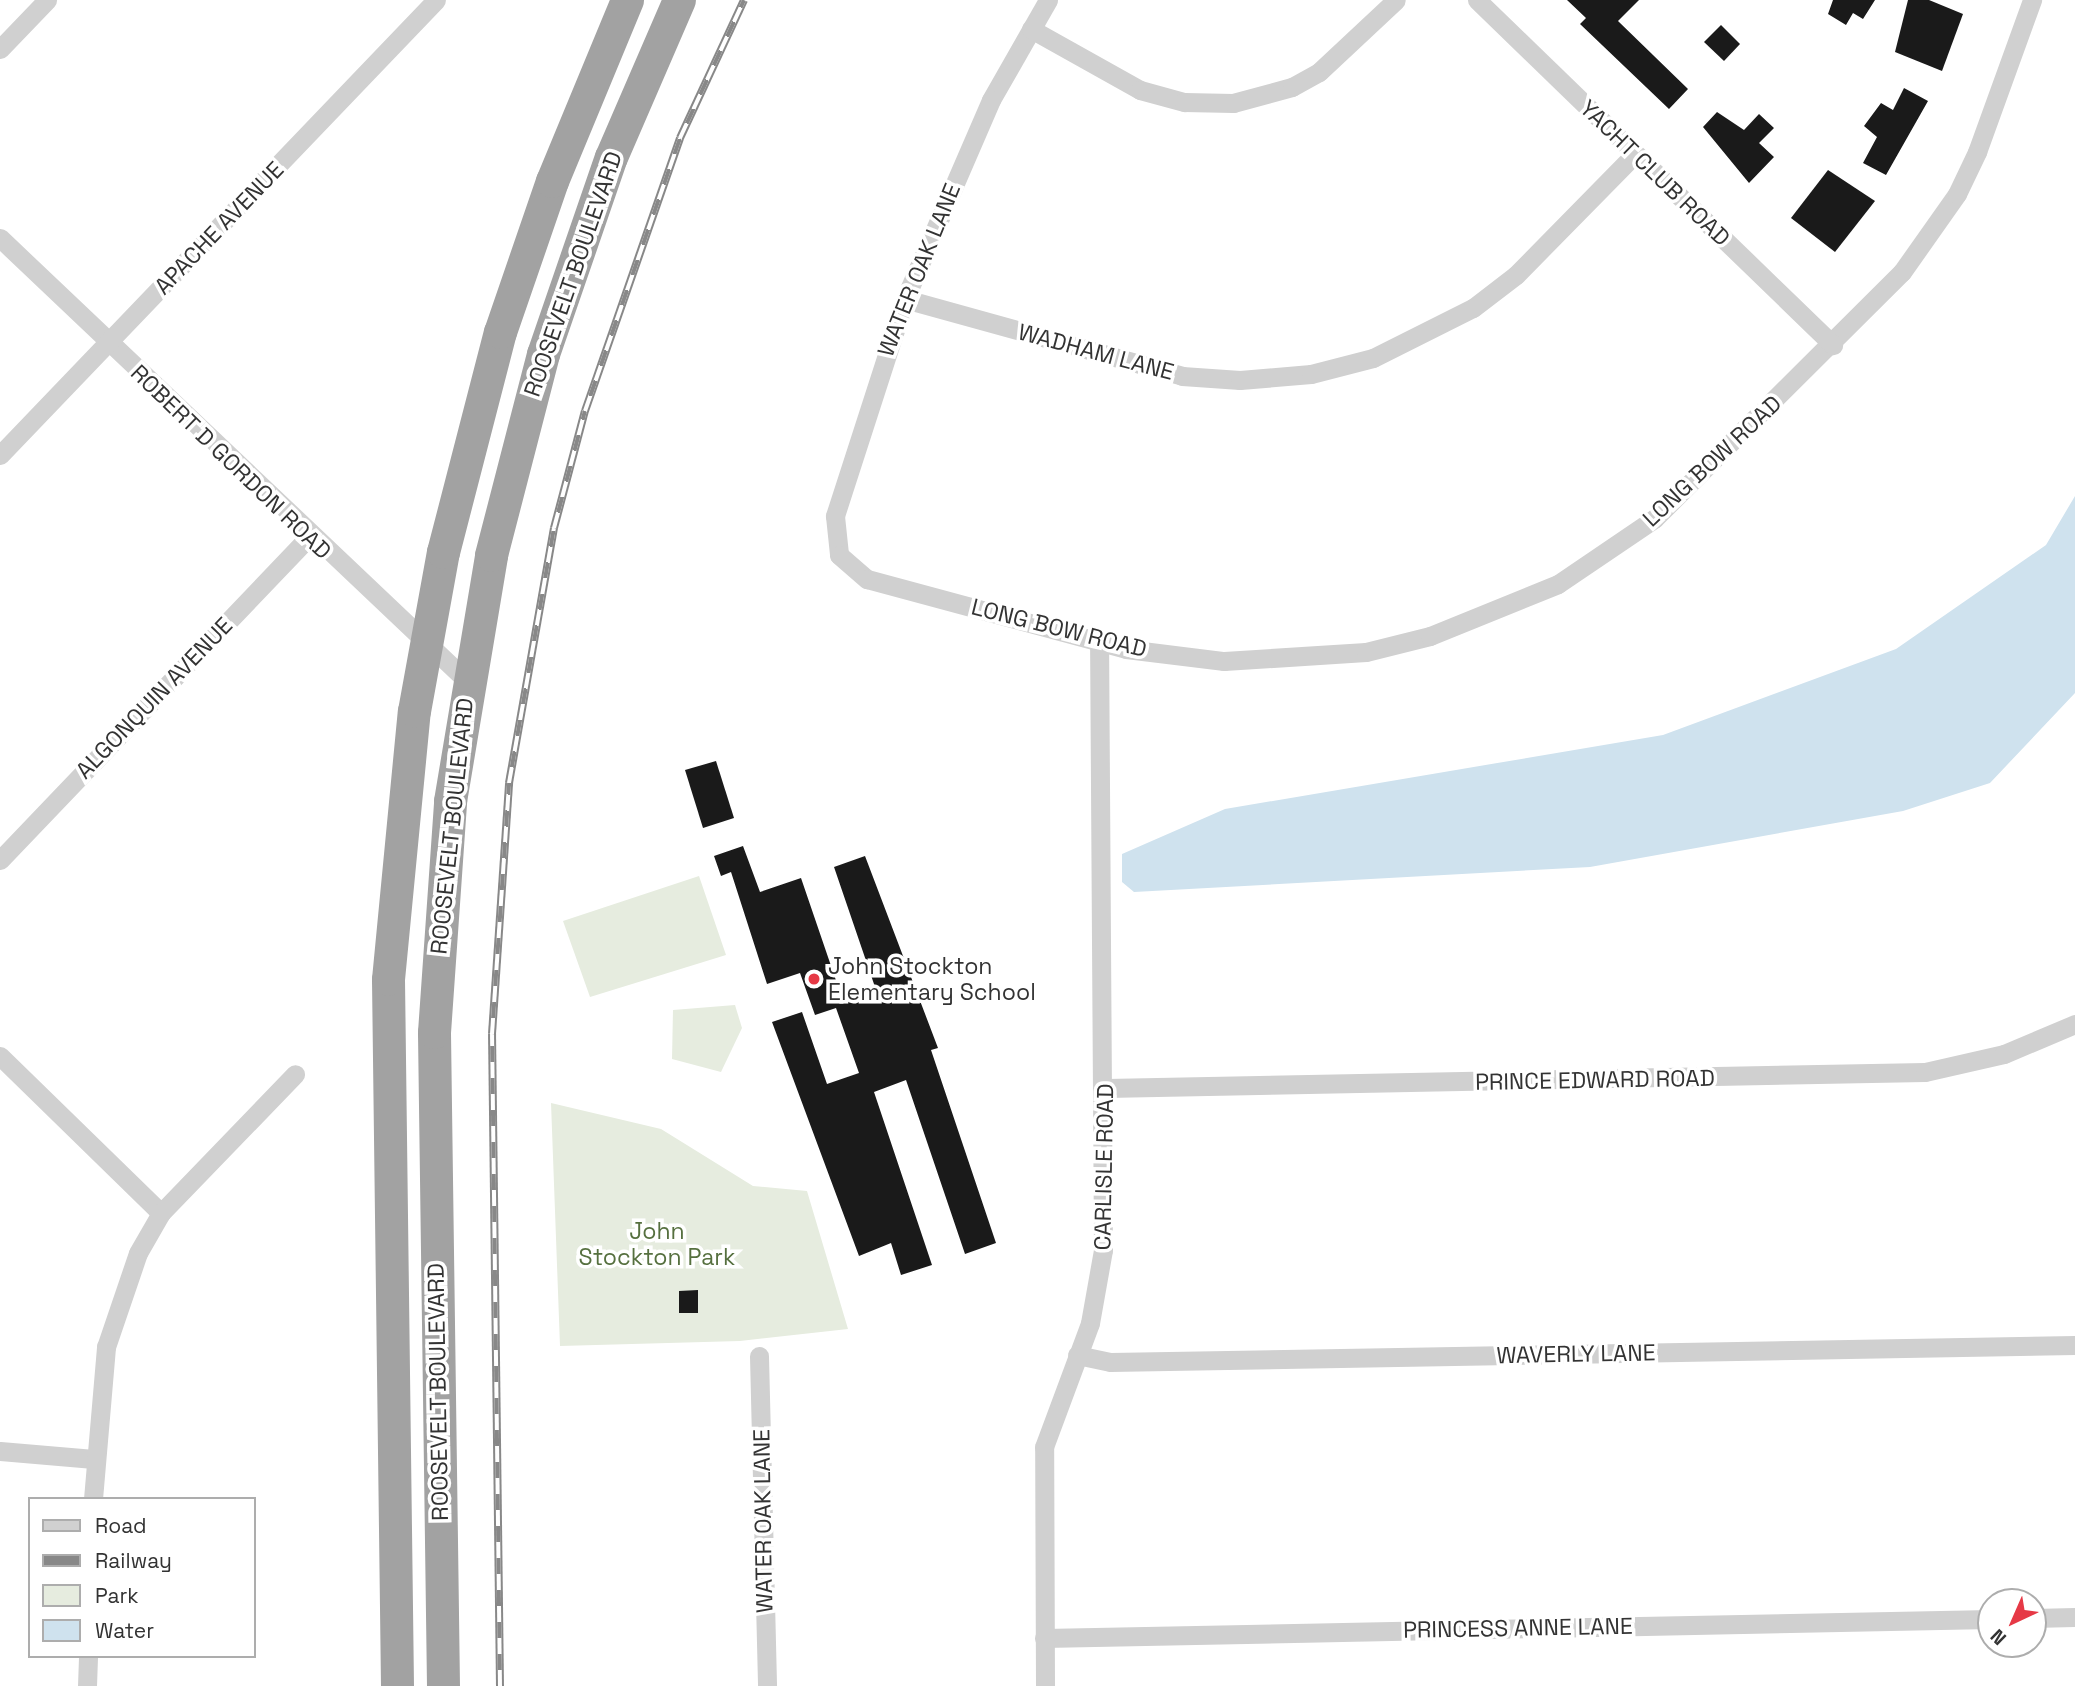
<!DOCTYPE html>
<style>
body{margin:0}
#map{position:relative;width:2075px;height:1686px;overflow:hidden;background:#fff;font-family:"Space Grotesk",sans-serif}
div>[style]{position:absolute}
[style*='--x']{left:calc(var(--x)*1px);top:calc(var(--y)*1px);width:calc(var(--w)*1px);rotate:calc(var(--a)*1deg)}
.green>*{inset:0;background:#e6ecdf}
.water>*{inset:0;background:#cfe2ee}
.building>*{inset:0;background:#1a1a1a}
.minor>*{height:19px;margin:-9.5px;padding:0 9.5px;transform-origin:9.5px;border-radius:9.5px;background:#d0d0d0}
.trunk>*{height:33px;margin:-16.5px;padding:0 16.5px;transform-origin:16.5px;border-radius:16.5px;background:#a2a2a2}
.rail>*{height:8px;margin-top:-4px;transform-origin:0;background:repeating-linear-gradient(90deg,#fff 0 16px,#888 0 32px);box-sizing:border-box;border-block:2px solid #888}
.dots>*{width:19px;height:19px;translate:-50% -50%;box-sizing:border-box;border:4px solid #fff;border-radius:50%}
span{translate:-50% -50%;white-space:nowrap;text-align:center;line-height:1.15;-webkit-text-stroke:7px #fff;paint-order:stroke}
.street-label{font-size:23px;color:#333}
.poi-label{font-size:23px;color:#333}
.left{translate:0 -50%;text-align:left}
.park-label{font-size:23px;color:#56703f}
.legend{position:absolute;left:28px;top:1497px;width:228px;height:161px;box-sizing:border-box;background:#fff;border:2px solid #adadad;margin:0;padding:9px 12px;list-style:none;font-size:21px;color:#333}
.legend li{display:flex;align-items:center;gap:14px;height:35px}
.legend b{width:35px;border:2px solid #adadad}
.north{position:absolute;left:1977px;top:1588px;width:70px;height:70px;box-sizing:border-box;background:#fff;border:2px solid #adadad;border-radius:50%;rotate:224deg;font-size:19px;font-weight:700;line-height:28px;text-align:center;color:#333}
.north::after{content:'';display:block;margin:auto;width:24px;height:32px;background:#e63946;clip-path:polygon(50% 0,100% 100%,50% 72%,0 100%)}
</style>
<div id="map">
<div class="green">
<i style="clip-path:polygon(699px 876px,726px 955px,590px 997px,563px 921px)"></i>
<i style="clip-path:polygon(735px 1005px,742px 1028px,721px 1072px,672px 1059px,673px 1010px)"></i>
<i style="clip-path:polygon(551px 1103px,661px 1129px,753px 1186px,807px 1191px,848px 1329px,740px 1341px,560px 1346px)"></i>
</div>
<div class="water">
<i style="clip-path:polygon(2075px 496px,2075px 693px,1990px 783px,1903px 811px,1590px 867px,1134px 892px,1122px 882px,1122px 854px,1225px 809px,1663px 735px,1896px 649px,2046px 545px)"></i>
</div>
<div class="building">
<i style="clip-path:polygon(1567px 0,1639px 0,1618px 21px,1688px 89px,1669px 109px,1580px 24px,1586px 18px)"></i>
<i style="clip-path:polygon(1833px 0,1875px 0,1863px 19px,1853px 13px,1846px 25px,1828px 14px)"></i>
<i style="clip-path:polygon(1908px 0,1929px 0,1963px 14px,1942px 71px,1895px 52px)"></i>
<i style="clip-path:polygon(1721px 25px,1740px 44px,1724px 61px,1704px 42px)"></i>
<i style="clip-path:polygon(1904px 88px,1928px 101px,1886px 175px,1863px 163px,1877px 137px,1864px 126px,1881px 103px,1893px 110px)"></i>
<i style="clip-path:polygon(1717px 112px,1744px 130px,1759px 114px,1774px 128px,1759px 143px,1774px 157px,1749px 183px,1703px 127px)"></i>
<i style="clip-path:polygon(1828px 170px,1875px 201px,1835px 252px,1791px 218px)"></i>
<i style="clip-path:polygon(716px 761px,734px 818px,703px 828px,685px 770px)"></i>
<i style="clip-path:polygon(743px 846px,760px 892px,801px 878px,842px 998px,875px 987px,834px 867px,865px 856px,938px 1048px,931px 1050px,996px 1243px,965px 1254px,906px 1080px,874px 1092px,932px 1265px,901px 1275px,891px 1243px,859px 1256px,772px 1022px,802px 1012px,827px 1084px,859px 1073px,836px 1008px,815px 1015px,800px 973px,767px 984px,731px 872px,721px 876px,714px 856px)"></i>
<i style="clip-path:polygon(698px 1290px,698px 1313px,679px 1313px,679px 1291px)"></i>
</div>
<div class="minor">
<i style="--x:1048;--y:0;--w:115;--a:119.7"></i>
<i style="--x:991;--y:100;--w:217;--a:113.4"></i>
<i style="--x:905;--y:299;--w:228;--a:107.9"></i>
<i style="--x:835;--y:516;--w:39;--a:84"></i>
<i style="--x:839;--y:555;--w:37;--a:41"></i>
<i style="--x:867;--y:579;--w:268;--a:15.1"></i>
<i style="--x:1126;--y:649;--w:99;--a:7"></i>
<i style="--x:1224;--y:661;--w:142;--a:-3.6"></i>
<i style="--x:1366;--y:652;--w:66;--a:-14"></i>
<i style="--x:1430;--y:636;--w:138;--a:-22.1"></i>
<i style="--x:1558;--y:584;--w:116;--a:-34.1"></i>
<i style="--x:1654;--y:519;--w:350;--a:-44.9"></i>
<i style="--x:1902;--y:272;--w:95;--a:-54.8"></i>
<i style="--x:1957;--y:194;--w:47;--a:-64.5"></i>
<i style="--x:1977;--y:152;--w:162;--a:-70.1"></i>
<i style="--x:1477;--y:0;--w:496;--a:44.1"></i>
<i style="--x:1031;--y:29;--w:125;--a:29.2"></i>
<i style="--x:1140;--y:90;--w:46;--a:15.3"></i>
<i style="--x:1184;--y:102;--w:49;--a:1.2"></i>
<i style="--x:1233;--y:103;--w:61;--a:-15.2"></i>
<i style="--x:1292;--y:87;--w:31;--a:-29"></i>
<i style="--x:1319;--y:72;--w:105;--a:-43.1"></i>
<i style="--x:0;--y:49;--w:68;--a:-46.2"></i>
<i style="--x:0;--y:238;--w:644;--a:43.49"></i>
<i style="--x:905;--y:299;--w:288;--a:15.5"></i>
<i style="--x:1182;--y:376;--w:58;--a:3.9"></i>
<i style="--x:1240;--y:380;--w:71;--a:-4.8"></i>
<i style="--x:1311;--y:374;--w:64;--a:-14.5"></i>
<i style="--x:1373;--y:358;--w:112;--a:-26.6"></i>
<i style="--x:1473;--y:308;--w:54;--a:-37.5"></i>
<i style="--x:1516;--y:275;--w:170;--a:-45.5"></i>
<i style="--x:0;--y:455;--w:630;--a:-46.22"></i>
<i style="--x:0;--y:860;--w:447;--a:-46.3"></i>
<i style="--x:0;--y:1056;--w:225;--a:44.3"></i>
<i style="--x:1106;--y:1088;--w:819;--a:-1.12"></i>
<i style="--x:1925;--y:1072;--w:81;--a:-12.8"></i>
<i style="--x:2004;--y:1054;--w:77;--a:-22.9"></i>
<i style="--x:1077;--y:1355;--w:34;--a:12"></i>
<i style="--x:1110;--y:1362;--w:965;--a:-1.01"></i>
<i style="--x:759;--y:1356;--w:330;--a:88.6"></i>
<i style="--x:0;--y:1451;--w:94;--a:4.9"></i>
<i style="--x:93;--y:1499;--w:153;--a:-85.1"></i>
<i style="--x:106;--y:1347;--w:99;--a:-71.2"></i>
<i style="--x:138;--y:1253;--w:46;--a:-60.1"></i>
<i style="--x:161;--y:1213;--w:193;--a:-46"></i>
<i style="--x:2033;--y:1618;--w:42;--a:-1.4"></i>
<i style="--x:1044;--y:1638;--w:947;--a:-1.15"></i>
<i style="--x:87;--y:1686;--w:30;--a:-88"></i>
<i style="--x:1045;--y:1686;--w:239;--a:-90.2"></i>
<i style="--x:1044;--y:1447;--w:132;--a:-69.6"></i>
<i style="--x:1090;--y:1323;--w:74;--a:-79.9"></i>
<i style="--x:1103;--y:1250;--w:612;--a:-90.37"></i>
</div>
<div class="trunk">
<i style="--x:397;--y:1686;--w:707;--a:-90.73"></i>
<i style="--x:388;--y:979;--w:269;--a:-84.5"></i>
<i style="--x:414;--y:711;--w:162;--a:-79.7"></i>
<i style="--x:443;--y:552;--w:227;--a:-75.5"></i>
<i style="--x:500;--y:332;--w:160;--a:-71"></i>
<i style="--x:552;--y:181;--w:196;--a:-67.5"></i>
<i style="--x:443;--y:1686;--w:654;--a:-90.79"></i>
<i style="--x:434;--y:1032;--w:232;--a:-86"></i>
<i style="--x:450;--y:801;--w:249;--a:-80.5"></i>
<i style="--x:491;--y:555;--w:208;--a:-75.5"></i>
<i style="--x:543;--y:354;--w:208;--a:-71"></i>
<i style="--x:611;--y:157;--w:171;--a:-66.6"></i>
</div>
<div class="rail">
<i style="--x:500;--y:1686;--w:652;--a:-90.7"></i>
<i style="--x:492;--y:1034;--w:252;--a:-86.1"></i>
<i style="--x:509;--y:783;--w:259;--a:-80"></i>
<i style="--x:554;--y:528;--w:121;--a:-75.2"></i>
<i style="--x:585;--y:411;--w:289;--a:-70.8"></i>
<i style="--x:680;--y:138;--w:152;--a:-65.1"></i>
</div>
<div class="dots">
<i style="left:814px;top:979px;background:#e63946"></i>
</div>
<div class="street-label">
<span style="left:1655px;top:173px;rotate:44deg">YACHT CLUB ROAD</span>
<span style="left:219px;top:228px;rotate:-46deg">APACHE AVENUE</span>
<span style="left:919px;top:270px;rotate:-68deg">WATER OAK LANE</span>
<span style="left:573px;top:274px;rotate:-71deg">ROOSEVELT BOULEVARD</span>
<span style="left:1096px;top:352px;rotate:15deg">WADHAM LANE</span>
<span style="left:1712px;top:461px;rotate:-43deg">LONG BOW ROAD</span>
<span style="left:231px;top:462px;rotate:44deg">ROBERT D GORDON ROAD</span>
<span style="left:1059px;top:628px;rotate:14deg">LONG BOW ROAD</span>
<span style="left:154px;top:698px;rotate:-46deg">ALGONQUIN AVENUE</span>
<span style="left:452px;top:826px;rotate:-84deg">ROOSEVELT BOULEVARD</span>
<span style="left:1595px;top:1080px;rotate:-1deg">PRINCE EDWARD ROAD</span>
<span style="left:1104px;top:1167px;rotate:-89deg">CARLISLE ROAD</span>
<span style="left:1576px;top:1354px;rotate:-1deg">WAVERLY LANE</span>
<span style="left:438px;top:1392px;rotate:-91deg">ROOSEVELT BOULEVARD</span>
<span style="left:763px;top:1521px;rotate:-91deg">WATER OAK LANE</span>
<span style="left:1518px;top:1628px;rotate:-1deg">PRINCESS ANNE LANE</span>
</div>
<div class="poi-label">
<span class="left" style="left:828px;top:979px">John Stockton<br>Elementary School</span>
</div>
<div class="park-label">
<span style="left:657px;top:1244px">John<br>Stockton Park</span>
</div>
<ul class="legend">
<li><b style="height:9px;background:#d0d0d0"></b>Road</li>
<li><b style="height:9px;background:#888"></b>Railway</li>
<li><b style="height:19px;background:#e6ecdf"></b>Park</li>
<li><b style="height:19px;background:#cfe2ee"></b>Water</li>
</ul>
<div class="north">N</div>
</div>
